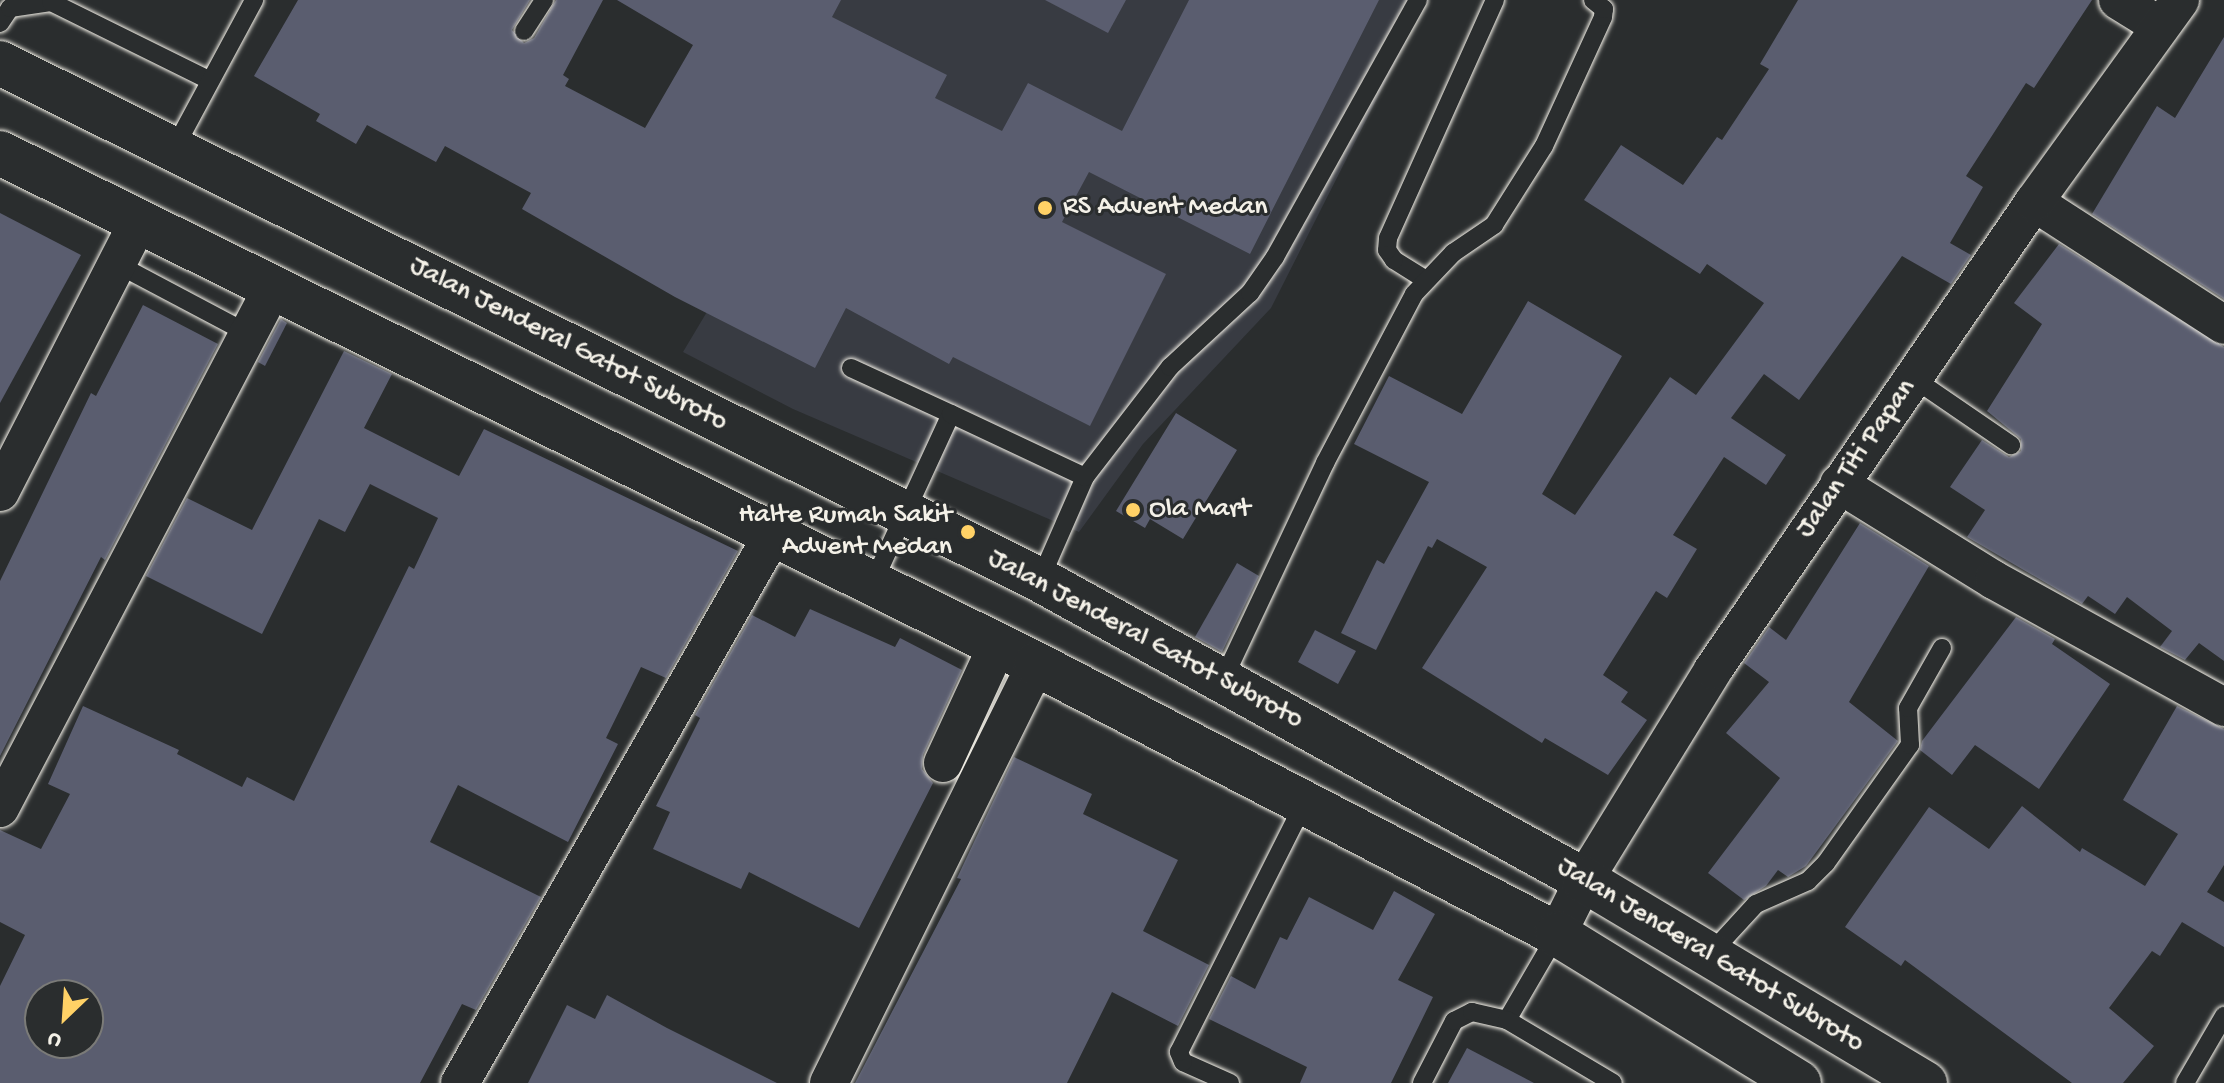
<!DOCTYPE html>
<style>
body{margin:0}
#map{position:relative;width:2224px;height:1083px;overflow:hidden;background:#2a2d2e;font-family:"Gochi Hand",sans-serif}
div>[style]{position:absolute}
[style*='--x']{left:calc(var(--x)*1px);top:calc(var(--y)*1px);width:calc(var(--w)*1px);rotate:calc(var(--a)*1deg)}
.built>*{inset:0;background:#383b42}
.building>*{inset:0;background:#5a5d6f}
.roads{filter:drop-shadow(0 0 2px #f4f1e8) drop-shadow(0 0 2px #f4f1e8)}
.lane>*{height:18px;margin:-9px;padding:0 9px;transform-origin:9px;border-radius:9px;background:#2a2d2e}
.street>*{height:38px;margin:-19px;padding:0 19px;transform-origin:19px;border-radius:19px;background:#2a2d2e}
.primary>*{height:44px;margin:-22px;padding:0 22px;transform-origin:22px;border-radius:22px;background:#2a2d2e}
.dots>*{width:22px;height:22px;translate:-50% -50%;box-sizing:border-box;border:4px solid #2a2d2e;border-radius:50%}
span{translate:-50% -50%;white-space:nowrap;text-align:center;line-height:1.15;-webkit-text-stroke:6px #2a2d2e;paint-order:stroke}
.poi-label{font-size:28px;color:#f4f1e8}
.left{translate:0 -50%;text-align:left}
.right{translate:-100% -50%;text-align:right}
.street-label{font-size:28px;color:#f4f1e8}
.north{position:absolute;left:24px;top:979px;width:80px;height:80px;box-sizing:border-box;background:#2a2d2e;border:2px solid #7b7b78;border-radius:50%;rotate:205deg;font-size:22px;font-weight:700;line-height:32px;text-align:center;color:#f4f1e8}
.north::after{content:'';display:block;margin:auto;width:28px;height:36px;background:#ffd166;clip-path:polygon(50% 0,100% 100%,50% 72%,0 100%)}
</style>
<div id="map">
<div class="built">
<i style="clip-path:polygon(757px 0,1427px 0,1271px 308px,1143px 444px,1079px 532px,793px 409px,683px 352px,828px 109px)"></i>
</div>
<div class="building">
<i style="clip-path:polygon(298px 0,530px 0,512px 30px,524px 43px,534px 38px,556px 0,603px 0,563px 75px,569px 79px,565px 86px,645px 128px,693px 45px,617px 0,841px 0,832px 17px,947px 75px,935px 98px,1002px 131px,1028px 83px,1122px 131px,1189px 0,1379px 0,1250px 254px,1089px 172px,1062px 222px,1166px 274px,1090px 426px,953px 357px,949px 364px,846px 308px,815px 368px,675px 297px,522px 209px,531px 193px,445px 146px,436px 162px,367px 125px,356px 144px,316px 121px,320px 114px,254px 76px)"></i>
<i style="clip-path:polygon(1045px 0,1126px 0,1108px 33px)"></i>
<i style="clip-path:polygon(1798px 0,2092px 0,2034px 88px,2026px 83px,1966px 176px,1983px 187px,1950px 243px,1971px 255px,1951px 284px,1902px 256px,1799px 400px,1764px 374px,1731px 418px,1786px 455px,1766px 485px,1724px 457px,1673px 535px,1697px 549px,1667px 598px,1656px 591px,1603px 675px,1628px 692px,1621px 702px,1647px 720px,1608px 775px,1545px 738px,1542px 743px,1422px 668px,1487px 567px,1437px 539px,1432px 548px,1428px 546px,1376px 650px,1341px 633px,1377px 560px,1384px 564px,1429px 482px,1354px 444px,1389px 376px,1462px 414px,1528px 301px,1622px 356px,1542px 494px,1575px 515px,1670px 377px,1696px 395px,1764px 303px,1707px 264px,1700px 274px,1584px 200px,1621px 145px,1683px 185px,1717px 137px,1722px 140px,1769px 69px,1760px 64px)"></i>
<i style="clip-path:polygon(2224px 37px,2224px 299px,2092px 214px,2157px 106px,2175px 118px)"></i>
<i style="clip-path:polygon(0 213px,81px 255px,0 403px)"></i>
<i style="clip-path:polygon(2059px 244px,2224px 347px,2224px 661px,2199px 643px,2185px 660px,2160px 647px,2172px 631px,2127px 597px,2115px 614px,2088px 596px,2082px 604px,1967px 537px,1985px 510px,1950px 487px,1982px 440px,2009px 457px,2021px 451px,2021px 439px,1987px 411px,2042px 324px,2014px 303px)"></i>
<i style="clip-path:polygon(143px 305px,218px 344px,105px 560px,101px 557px,0 756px,0 581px,91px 393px,96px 396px)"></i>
<i style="clip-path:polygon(281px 319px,287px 323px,265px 366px,258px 362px)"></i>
<i style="clip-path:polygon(evenodd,344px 351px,392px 374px,364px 428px,459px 476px,484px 429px,738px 551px,666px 678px,641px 667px,606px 738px,618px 744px,568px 842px,458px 785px,430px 842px,541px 897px,476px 1010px,462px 1004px,420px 1083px,0 1083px,0 986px,25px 935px,0 922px,0 830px,41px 849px,70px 794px,48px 784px,83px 706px,179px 750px,177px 754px,242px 787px,247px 777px,294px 801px,409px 566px,414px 569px,438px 518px,370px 484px,345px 532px,319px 519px,262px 634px,146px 576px,187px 498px,252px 530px,344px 351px,40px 995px,88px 995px,88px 1043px,40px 1043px,40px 995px)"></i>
<i style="clip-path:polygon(1176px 413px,1237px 450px,1183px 539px,1150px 519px,1145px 528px,1116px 511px)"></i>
<i style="clip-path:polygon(1860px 523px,1929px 566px,1849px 702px,1898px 741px,1806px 866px,1788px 877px,1778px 870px,1766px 886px,1744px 900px,1708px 873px,1780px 778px,1726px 733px,1769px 682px,1744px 663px,1769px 627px,1786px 640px)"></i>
<i style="clip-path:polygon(1237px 563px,1259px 576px,1222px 652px,1195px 637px)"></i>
<i style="clip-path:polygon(810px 609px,895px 647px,900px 638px,962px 670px,923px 755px,922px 769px,933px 783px,859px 928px,749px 872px,741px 889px,653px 849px,670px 812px,656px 806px,700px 718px,695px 715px,752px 615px,795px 637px)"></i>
<i style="clip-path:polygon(2016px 617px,2055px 639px,2052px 644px,2110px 684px,2039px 789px,1975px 745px,1952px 775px,1920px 750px,1922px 741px)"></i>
<i style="clip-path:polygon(1315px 630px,1356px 651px,1338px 684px,1298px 662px)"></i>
<i style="clip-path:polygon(2177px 706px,2224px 729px,2224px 865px,2207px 892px,2224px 902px,2224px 947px,2182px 922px,2160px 956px,2152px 951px,2109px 1008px,2154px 1046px,2123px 1083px,2072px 1083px,1905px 960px,1901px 966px,1845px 927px,1929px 807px,1989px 849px,2022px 806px,2080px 852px,2082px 848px,2145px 886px,2178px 834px,2123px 800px)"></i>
<i style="clip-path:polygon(1014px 757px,1092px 794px,1083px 814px,1178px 860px,1143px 931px,1209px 965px,1178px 1026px,1112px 992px,1067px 1083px,855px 1083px,961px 879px,957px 878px)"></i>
<i style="clip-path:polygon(1394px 891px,1435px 914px,1398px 980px,1433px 997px,1391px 1083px,1300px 1083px,1307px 1067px,1209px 1019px,1231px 976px,1255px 989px,1280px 937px,1287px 940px,1309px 897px,1373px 930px)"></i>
<i style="clip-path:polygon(607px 995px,667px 1028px,777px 1083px,528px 1083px,567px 1005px,595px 1019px)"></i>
<i style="clip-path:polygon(1467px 1048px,1534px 1083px,1448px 1083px)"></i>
</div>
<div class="roads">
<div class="lane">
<i style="--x:0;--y:23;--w:18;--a:-56"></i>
<i style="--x:10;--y:8;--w:41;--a:-8.3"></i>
<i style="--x:51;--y:2;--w:176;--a:26.3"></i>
<i style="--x:524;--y:31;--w:37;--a:-57"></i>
<i style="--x:175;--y:147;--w:167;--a:-61.7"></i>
<i style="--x:115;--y:263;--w:135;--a:27.9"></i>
<i style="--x:1426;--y:280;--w:38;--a:-148"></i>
<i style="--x:1394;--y:260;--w:12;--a:-125"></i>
<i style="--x:1387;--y:250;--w:12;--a:-85"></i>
<i style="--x:1388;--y:238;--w:261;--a:-65.8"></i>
<i style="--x:851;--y:368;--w:110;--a:24.7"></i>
<i style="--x:1913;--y:378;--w:119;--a:34.4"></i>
<i style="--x:1040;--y:580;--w:112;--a:-66.4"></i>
<i style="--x:1085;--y:477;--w:139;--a:-52.3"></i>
<i style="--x:1170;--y:367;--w:109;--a:-42.8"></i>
<i style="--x:1250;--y:293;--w:44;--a:-55.2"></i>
<i style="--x:1275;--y:257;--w:294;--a:-60.9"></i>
<i style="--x:872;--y:585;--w:188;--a:-65.2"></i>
<i style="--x:951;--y:414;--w:148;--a:25.2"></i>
<i style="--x:1223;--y:680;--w:240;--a:-64.8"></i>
<i style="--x:1325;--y:463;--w:191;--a:-62.2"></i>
<i style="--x:1414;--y:294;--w:57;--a:-46.4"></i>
<i style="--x:1453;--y:253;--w:50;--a:-34.3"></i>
<i style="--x:1494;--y:225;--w:93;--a:-57.7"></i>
<i style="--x:1544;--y:146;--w:142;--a:-65.4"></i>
<i style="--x:1603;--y:17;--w:8;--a:-83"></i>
<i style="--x:1604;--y:9;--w:14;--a:-141"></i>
<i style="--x:1710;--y:954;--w:68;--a:-47.4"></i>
<i style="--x:1756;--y:904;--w:57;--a:-23.9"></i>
<i style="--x:1808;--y:881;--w:25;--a:-45"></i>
<i style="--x:1826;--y:863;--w:145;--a:-54.6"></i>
<i style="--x:1910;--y:745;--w:37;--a:-93"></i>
<i style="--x:1908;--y:708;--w:69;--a:-60.5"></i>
<i style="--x:1507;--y:1020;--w:99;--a:-59.8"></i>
<i style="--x:1230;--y:1083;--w:51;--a:-155.9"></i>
<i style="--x:1183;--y:1062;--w:11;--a:-112"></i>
<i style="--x:1179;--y:1052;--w:278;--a:-63.3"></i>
<i style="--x:1422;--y:1083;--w:70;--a:-62.7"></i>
<i style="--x:1454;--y:1021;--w:20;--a:-27"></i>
<i style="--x:1472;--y:1012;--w:36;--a:13"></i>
<i style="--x:1507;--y:1020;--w:123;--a:30.7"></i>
<i style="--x:2185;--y:1083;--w:78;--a:-59.8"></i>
</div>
<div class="street">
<i style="--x:2118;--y:0;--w:49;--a:31.8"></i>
<i style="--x:2034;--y:202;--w:226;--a:32.9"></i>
<i style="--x:1839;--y:484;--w:182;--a:31.8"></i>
<i style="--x:1994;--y:580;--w:263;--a:28.9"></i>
<i style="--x:0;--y:492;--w:305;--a:-62.9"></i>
<i style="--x:943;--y:763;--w:129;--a:-65.2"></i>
<i style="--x:0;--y:808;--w:588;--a:-62.35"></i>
<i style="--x:1557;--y:934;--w:60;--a:-63.4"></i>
<i style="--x:1584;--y:880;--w:246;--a:-58.4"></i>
<i style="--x:1713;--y:670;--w:568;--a:-55.55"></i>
<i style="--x:2034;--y:202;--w:249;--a:-54.1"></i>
<i style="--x:460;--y:1083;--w:630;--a:-60.3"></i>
<i style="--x:829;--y:1083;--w:467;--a:-63.7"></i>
</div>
<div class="primary">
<i style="--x:0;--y:63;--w:1161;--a:26.43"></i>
<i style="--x:1040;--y:580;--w:621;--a:28.88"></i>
<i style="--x:1584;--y:880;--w:397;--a:30.8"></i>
<i style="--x:0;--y:153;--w:1155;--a:26.25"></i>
<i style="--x:1036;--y:664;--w:587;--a:27.39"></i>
<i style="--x:1557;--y:934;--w:284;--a:31.6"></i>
</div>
</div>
<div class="dots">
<i style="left:1045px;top:208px;background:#ffd166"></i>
<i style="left:1133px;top:510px;background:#ffd166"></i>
<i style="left:968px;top:532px;background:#ffd166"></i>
</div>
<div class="poi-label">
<span class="left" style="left:1063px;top:208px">RS Advent Medan</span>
<span class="left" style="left:1149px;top:510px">Ola Mart</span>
<span class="right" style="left:952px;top:532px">Halte Rumah Sakit<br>Advent Medan</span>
</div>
<div class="street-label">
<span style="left:568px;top:345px;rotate:27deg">Jalan Jenderal Gatot Subroto</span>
<span style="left:1857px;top:459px;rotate:-55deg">Jalan Titi Papan</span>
<span style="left:1145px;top:640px;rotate:28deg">Jalan Jenderal Gatot Subroto</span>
<span style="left:1710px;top:956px;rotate:31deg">Jalan Jenderal Gatot Subroto</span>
</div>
<div class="north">U</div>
</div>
